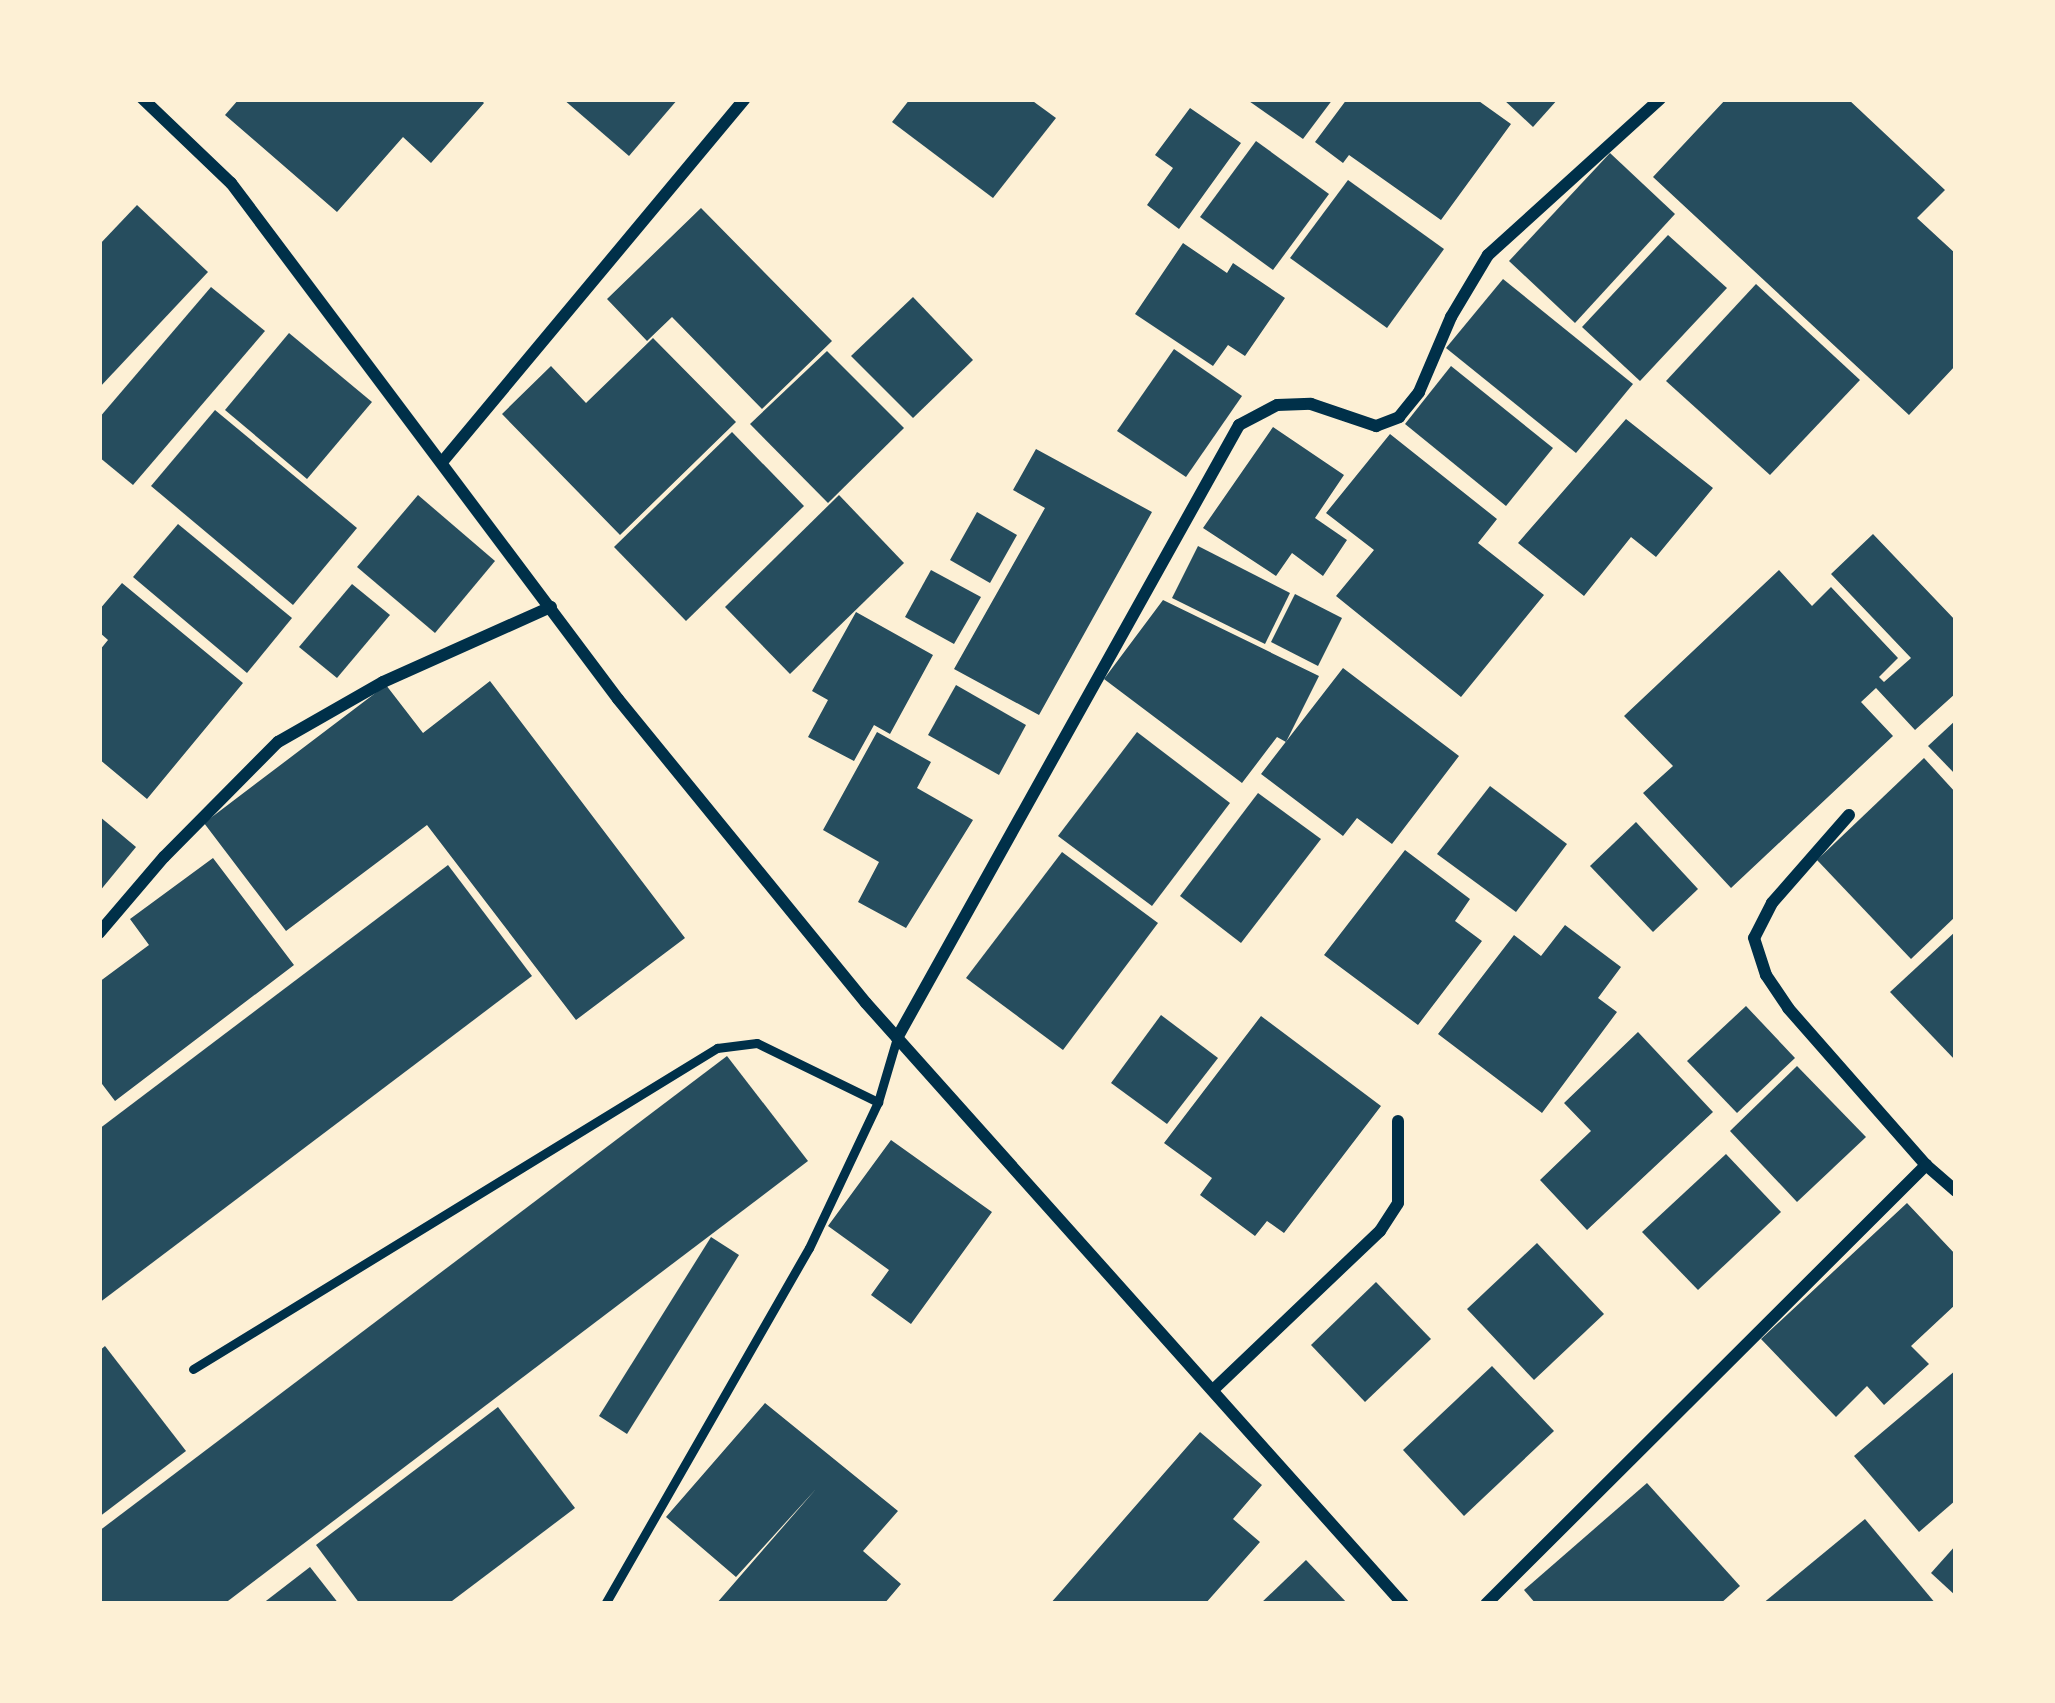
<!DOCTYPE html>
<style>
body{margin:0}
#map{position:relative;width:2055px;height:1703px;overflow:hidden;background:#fdf0d5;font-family:"Fira Sans",sans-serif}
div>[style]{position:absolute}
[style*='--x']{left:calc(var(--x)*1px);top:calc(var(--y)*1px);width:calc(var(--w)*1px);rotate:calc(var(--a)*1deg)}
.building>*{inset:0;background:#264d5e}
.service>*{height:9px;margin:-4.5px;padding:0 4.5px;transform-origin:4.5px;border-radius:4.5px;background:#003049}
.minor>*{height:12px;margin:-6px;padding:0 6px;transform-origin:6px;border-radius:6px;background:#003049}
span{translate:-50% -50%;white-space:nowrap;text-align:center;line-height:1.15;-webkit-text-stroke:9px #fdf0d5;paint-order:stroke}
.frame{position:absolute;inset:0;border:102px solid #fdf0d5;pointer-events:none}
</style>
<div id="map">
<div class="building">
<i style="clip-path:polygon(239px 99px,480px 99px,484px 103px,431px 163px,403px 137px,337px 212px,225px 115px)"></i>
<i style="clip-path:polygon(563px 99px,678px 99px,629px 156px)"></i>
<i style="clip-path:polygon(910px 99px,1030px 99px,1056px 118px,993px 198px,892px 122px)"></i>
<i style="clip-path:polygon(1246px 99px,1333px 99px,1303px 139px)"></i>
<i style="clip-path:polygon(1347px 99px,1476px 99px,1511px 124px,1441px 220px,1349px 155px,1343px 163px,1315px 142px)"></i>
<i style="clip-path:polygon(1503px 99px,1558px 99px,1533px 127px)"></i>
<i style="clip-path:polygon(1726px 99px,1848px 99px,1945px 190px,1917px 218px,1956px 254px,1956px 365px,1909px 415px,1653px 177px)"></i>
<i style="clip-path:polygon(1190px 108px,1241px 143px,1179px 229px,1147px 205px,1173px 168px,1155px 155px)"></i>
<i style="clip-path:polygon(1256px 141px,1329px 194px,1273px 270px,1200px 217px)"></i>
<i style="clip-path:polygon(1610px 153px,1675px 214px,1575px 323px,1509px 261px)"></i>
<i style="clip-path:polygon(1348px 180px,1444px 249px,1387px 328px,1290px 258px)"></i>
<i style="clip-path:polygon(137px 205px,208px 272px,99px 388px,99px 245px)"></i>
<i style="clip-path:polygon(701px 208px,832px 341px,762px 409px,672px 317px,647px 341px,607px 299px)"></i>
<i style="clip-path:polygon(1668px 235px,1727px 288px,1640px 381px,1582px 327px)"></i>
<i style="clip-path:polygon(1183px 243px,1227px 273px,1233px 263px,1285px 298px,1245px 356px,1228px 345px,1213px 366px,1135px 314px)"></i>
<i style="clip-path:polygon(1503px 279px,1633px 384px,1576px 453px,1446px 348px)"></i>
<i style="clip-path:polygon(1756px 284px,1860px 380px,1770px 475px,1666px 381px)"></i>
<i style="clip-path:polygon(211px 287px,265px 331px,133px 485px,99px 457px,99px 418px)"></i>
<i style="clip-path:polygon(913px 297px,973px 360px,913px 418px,851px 356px)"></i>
<i style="clip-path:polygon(289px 333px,372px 402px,307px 479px,225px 410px)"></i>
<i style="clip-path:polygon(653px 338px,736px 422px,620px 535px,502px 414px,551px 366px,586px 403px)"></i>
<i style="clip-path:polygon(1174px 349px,1242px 396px,1186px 477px,1117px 431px)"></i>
<i style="clip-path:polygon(827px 351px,904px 428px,828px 503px,750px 424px)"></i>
<i style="clip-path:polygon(1451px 366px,1553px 448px,1506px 506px,1405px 424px)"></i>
<i style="clip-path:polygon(215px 410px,357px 528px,293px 605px,151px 486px)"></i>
<i style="clip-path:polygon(1626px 419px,1713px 488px,1656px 557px,1631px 537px,1584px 596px,1518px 543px)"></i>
<i style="clip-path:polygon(1273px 427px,1344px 475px,1315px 518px,1347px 540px,1323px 576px,1292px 553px,1276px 576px,1203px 528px)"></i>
<i style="clip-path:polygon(732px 432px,804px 506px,686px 621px,614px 547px)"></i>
<i style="clip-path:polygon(1390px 434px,1497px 519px,1478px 543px,1544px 595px,1461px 697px,1336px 596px,1374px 550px,1326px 513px)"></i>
<i style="clip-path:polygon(1036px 449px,1152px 512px,1039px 715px,954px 669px,1045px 508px,1013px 490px)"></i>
<i style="clip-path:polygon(418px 495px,495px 561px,435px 633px,357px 567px)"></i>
<i style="clip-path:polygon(839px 495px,904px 563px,790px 674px,725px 607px)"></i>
<i style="clip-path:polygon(977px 512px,1017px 535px,990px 583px,950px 560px)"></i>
<i style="clip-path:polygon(178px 524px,292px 618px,247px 673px,133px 577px)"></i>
<i style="clip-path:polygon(1873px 534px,1956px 621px,1956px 693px,1915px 730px,1876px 688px,1861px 702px,1893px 736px,1731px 888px,1643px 793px,1673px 766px,1624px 716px,1779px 570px,1812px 606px,1831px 587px,1898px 658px,1879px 677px,1884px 682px,1911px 658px,1831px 574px)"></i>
<i style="clip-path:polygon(1198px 546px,1290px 593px,1265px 644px,1172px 598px)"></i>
<i style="clip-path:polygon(931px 570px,981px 597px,954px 644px,905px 617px)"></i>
<i style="clip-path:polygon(122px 583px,243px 683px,147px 799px,99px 759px,99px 651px,108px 640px,99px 632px,99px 610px)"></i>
<i style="clip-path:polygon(352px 584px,390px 615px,337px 678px,299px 647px)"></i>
<i style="clip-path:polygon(1295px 594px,1342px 618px,1318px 666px,1271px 642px)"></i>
<i style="clip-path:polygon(1163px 600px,1319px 676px,1286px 742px,1277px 737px,1242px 783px,1104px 679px)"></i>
<i style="clip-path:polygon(856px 612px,933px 655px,890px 734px,874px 725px,854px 761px,808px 737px,828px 700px,812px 691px)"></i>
<i style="clip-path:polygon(1343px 668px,1459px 756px,1392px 844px,1357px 818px,1343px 836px,1261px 774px)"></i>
<i style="clip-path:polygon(490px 681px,685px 938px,576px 1020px,427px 825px,286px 931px,204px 823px,386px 685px,423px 733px)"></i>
<i style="clip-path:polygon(956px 685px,1026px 725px,999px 775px,928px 735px)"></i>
<i style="clip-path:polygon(1956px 720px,1956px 775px,1928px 746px)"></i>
<i style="clip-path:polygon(877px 732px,931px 762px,917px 788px,973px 820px,906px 928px,858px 902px,879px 862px,823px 830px)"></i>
<i style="clip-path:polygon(1137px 732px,1230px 803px,1152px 906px,1058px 836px)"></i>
<i style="clip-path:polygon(1924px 758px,1956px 793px,1956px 916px,1911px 959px,1817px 860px)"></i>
<i style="clip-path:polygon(1490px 786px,1567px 844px,1516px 912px,1437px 854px)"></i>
<i style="clip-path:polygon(1258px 793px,1321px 839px,1241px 943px,1180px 896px)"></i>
<i style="clip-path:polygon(99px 816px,136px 847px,99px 892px)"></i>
<i style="clip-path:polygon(1636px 822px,1698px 889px,1653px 932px,1590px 866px)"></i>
<i style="clip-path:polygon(1405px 850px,1470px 899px,1455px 921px,1482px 941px,1418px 1025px,1324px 955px)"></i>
<i style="clip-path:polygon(1062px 852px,1158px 923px,1063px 1050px,966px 978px)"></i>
<i style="clip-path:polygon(213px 858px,294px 965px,115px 1101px,99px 1080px,99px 982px,149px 945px,130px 919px)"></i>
<i style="clip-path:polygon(448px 865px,532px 976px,99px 1303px,99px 1129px)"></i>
<i style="clip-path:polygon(1565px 925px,1621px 967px,1598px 998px,1617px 1012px,1542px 1113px,1438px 1034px,1514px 935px,1541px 956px)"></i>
<i style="clip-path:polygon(1956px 931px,1956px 1061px,1890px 992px)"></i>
<i style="clip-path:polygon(1746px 1006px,1795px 1058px,1737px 1113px,1687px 1061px)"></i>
<i style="clip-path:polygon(1161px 1015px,1218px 1058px,1167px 1124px,1111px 1083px)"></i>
<i style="clip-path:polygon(1261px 1016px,1381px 1106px,1284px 1233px,1267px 1221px,1255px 1236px,1200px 1195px,1212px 1178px,1164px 1143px)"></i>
<i style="clip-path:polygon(1638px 1032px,1713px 1112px,1587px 1230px,1540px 1180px,1591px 1131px,1564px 1103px)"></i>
<i style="clip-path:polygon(727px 1056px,808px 1161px,224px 1604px,99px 1604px,99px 1531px)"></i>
<i style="clip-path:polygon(1797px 1066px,1866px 1137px,1797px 1202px,1730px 1131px)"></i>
<i style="clip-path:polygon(891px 1140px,992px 1212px,911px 1324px,871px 1295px,889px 1270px,828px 1226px)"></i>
<i style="clip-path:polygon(1726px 1154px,1781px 1212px,1698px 1290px,1642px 1232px)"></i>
<i style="clip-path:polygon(1907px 1203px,1956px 1255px,1956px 1304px,1911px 1346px,1929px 1364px,1884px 1405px,1867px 1386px,1836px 1417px,1761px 1339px)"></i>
<i style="clip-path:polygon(711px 1237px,739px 1255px,627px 1434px,599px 1416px)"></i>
<i style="clip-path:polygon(1537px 1243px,1604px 1314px,1534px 1380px,1467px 1309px)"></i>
<i style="clip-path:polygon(1376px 1282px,1431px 1339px,1365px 1402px,1311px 1345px)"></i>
<i style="clip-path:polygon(105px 1346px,186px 1451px,99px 1517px,99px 1351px)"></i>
<i style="clip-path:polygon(1492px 1366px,1554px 1431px,1464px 1516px,1403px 1450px)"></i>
<i style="clip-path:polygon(1956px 1370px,1956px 1500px,1919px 1532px,1854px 1456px)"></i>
<i style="clip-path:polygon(765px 1403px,898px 1511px,863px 1551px,901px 1584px,884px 1604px,716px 1604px,816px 1489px,736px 1577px,666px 1517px)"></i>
<i style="clip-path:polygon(498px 1407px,575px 1508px,448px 1604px,360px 1604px,316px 1545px)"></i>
<i style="clip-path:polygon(1200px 1432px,1262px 1485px,1233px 1519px,1260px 1542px,1205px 1604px,1050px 1604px)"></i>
<i style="clip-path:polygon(1647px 1483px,1740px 1586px,1720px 1604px,1536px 1604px,1524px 1590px)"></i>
<i style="clip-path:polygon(1865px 1519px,1936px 1604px,1762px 1604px)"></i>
<i style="clip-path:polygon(1956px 1545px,1956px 1596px,1931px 1573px)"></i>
<i style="clip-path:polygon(1306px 1560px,1348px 1604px,1260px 1604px)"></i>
<i style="clip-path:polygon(310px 1567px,339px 1604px,262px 1604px)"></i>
</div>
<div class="service">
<i style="--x:193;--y:1369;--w:615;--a:-31.49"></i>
<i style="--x:717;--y:1048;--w:40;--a:-7.1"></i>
<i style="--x:757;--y:1043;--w:135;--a:26"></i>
<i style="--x:605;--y:1604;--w:410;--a:-60.2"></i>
<i style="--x:809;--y:1248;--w:161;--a:-64.7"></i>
<i style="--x:878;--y:1102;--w:67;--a:-73.5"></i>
</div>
<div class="minor">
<i style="--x:143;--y:99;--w:122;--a:43.7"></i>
<i style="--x:231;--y:183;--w:645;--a:53.13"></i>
<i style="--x:618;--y:699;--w:392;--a:50.8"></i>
<i style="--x:866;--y:1003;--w:806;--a:48.22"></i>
<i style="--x:443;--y:461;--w:471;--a:-50.2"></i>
<i style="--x:1849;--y:815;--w:117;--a:131.2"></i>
<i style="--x:1772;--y:903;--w:39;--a:117"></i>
<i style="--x:1754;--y:938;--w:39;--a:72"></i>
<i style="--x:1766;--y:975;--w:40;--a:56"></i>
<i style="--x:1788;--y:1008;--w:209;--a:48.7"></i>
<i style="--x:99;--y:933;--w:100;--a:-49.5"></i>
<i style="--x:164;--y:857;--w:162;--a:-45.3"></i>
<i style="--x:278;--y:742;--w:121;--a:-29.7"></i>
<i style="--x:383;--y:682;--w:184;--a:-24.1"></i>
<i style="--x:897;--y:1038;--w:702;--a:-60.84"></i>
<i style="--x:1239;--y:425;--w:43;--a:-27.8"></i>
<i style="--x:1277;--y:405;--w:34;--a:-2"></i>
<i style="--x:1311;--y:404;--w:69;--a:18.7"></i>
<i style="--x:1376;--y:426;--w:25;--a:-21"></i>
<i style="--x:1399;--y:417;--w:32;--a:-51"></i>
<i style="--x:1419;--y:392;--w:82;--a:-66.9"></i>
<i style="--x:1451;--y:317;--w:72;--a:-59.2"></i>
<i style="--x:1488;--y:255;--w:232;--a:-42.2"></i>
<i style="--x:1214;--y:1389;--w:229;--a:-43.6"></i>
<i style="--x:1380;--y:1231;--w:33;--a:-57"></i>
<i style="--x:1398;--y:1203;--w:82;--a:-90"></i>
<i style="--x:1486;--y:1604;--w:622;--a:-44.93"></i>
<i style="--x:1926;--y:1165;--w:40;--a:41"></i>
</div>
<div class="frame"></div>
</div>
